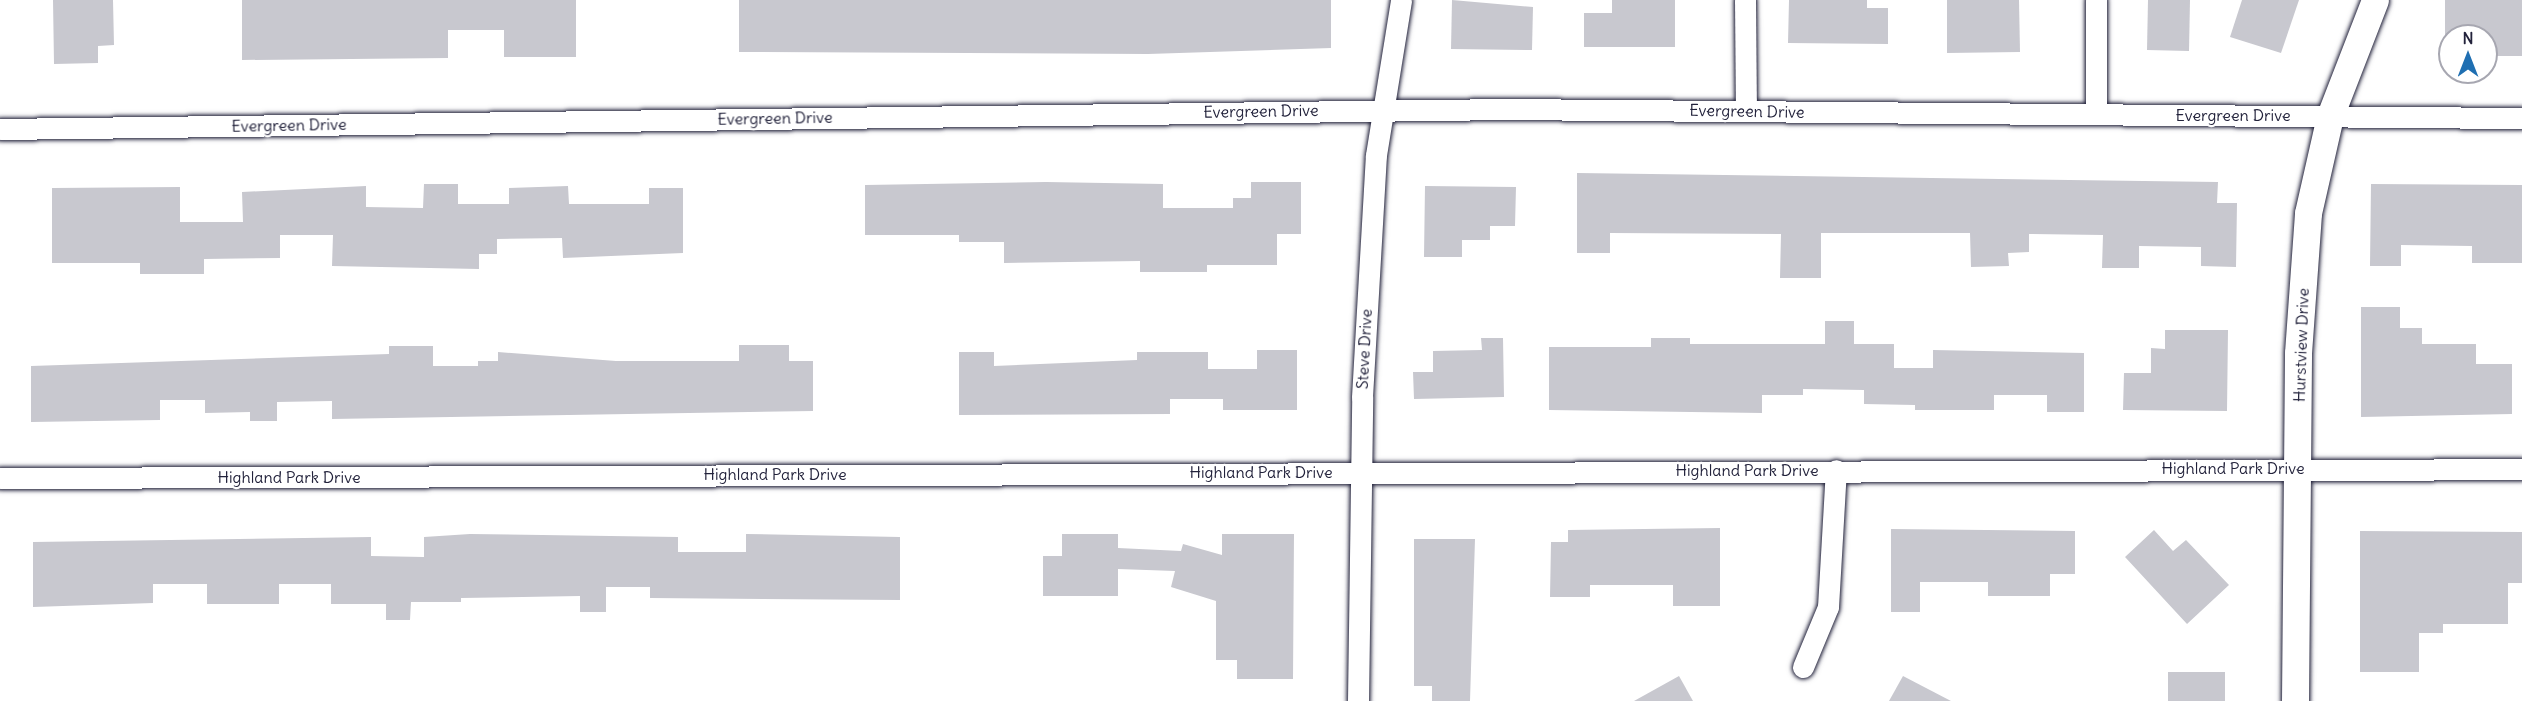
<!DOCTYPE html>
<style>
body{margin:0}
#map{position:relative;width:2522px;height:701px;overflow:hidden;background:#fff;font-family:Delius,sans-serif}
div>[style]{position:absolute}
[style*='--x']{left:calc(var(--x)*1px);top:calc(var(--y)*1px);width:calc(var(--w)*1px);rotate:calc(var(--a)*1deg)}
.building>*{inset:0;background:#c8c8cf}
.roads{filter:drop-shadow(0 0 2px #22223b) drop-shadow(0 0 2px #22223b)}
.minor>*{height:21px;margin:-10.5px;padding:0 10.5px;transform-origin:10.5px;border-radius:10.5px;background:#fff}
.tertiary>*{height:27px;margin:-13.5px;padding:0 13.5px;transform-origin:13.5px;border-radius:13.5px;background:#fff}
span{translate:-50% -50%;white-space:nowrap;text-align:center;line-height:1.15;-webkit-text-stroke:4.5px #fff;paint-order:stroke}
.street-label{font-size:16px;color:#22223b}
.north{position:absolute;left:2438px;top:24px;width:60px;height:60px;box-sizing:border-box;background:#fff;border:2px solid #a7a7b1;border-radius:50%;rotate:0deg;font-size:16px;font-weight:700;line-height:24px;text-align:center;color:#22223b}
.north::after{content:'';display:block;margin:auto;width:21px;height:27px;background:#1f6fb2;clip-path:polygon(50% 0,100% 100%,50% 72%,0 100%)}
</style>
<div id="map">
<div class="building">
<i style="clip-path:polygon(53px 0,113px 0,114px 45px,98px 46px,98px 63px,54px 64px)"></i>
<i style="clip-path:polygon(242px 0,576px 0,576px 57px,504px 57px,504px 30px,448px 30px,448px 58px,242px 60px)"></i>
<i style="clip-path:polygon(739px 0,1331px 0,1331px 48px,1148px 54px,739px 52px)"></i>
<i style="clip-path:polygon(1452px 0,1533px 7px,1532px 50px,1451px 49px)"></i>
<i style="clip-path:polygon(1612px 0,1675px 0,1675px 47px,1584px 47px,1584px 13px,1612px 13px)"></i>
<i style="clip-path:polygon(1789px 0,1867px 0,1867px 8px,1888px 8px,1888px 44px,1788px 43px)"></i>
<i style="clip-path:polygon(1947px 0,2019px 0,2020px 52px,1947px 53px)"></i>
<i style="clip-path:polygon(2148px 0,2190px 0,2189px 51px,2147px 50px)"></i>
<i style="clip-path:polygon(2242px 0,2299px 0,2281px 53px,2230px 37px)"></i>
<i style="clip-path:polygon(2445px 0,2522px 0,2522px 56px,2486px 56px,2486px 36px,2450px 36px,2450px 56px,2445px 56px)"></i>
<i style="clip-path:polygon(1577px 173px,2218px 182px,2217px 203px,2237px 203px,2236px 267px,2201px 266px,2201px 247px,2139px 246px,2139px 268px,2102px 268px,2103px 235px,2029px 234px,2029px 252px,2008px 253px,2009px 266px,1971px 267px,1970px 233px,1821px 233px,1821px 278px,1780px 278px,1781px 234px,1610px 233px,1610px 253px,1577px 253px)"></i>
<i style="clip-path:polygon(1046px 182px,1163px 184px,1163px 208px,1233px 208px,1233px 198px,1251px 198px,1251px 182px,1301px 182px,1301px 234px,1277px 234px,1277px 265px,1207px 265px,1207px 272px,1140px 272px,1140px 261px,1004px 263px,1004px 242px,959px 242px,959px 235px,865px 235px,865px 185px)"></i>
<i style="clip-path:polygon(424px 184px,458px 184px,458px 204px,509px 204px,509px 188px,568px 186px,569px 204px,649px 204px,649px 188px,683px 188px,683px 253px,563px 258px,562px 238px,497px 239px,497px 254px,479px 254px,479px 269px,332px 266px,333px 235px,280px 235px,280px 258px,204px 259px,204px 274px,140px 274px,140px 263px,52px 263px,52px 188px,180px 187px,180px 222px,243px 222px,242px 192px,366px 186px,366px 207px,423px 208px)"></i>
<i style="clip-path:polygon(2371px 184px,2522px 185px,2522px 263px,2472px 263px,2472px 246px,2401px 245px,2401px 266px,2370px 266px)"></i>
<i style="clip-path:polygon(1425px 186px,1516px 187px,1515px 226px,1490px 226px,1490px 240px,1462px 240px,1462px 257px,1424px 257px)"></i>
<i style="clip-path:polygon(2361px 307px,2400px 307px,2400px 328px,2422px 328px,2422px 344px,2476px 344px,2476px 364px,2512px 364px,2512px 414px,2361px 417px)"></i>
<i style="clip-path:polygon(1825px 321px,1854px 321px,1854px 344px,1894px 344px,1894px 368px,1933px 368px,1933px 350px,2084px 353px,2084px 412px,2047px 412px,2047px 395px,1994px 395px,1994px 410px,1915px 410px,1915px 405px,1864px 404px,1864px 390px,1803px 389px,1803px 395px,1762px 395px,1762px 413px,1549px 410px,1549px 347px,1651px 347px,1651px 338px,1690px 338px,1690px 344px,1825px 344px)"></i>
<i style="clip-path:polygon(2165px 330px,2228px 330px,2227px 411px,2123px 410px,2124px 373px,2151px 373px,2151px 348px,2165px 349px)"></i>
<i style="clip-path:polygon(1481px 338px,1503px 338px,1504px 397px,1414px 399px,1413px 372px,1433px 372px,1433px 351px,1482px 350px)"></i>
<i style="clip-path:polygon(739px 345px,789px 345px,789px 361px,813px 361px,813px 411px,332px 419px,332px 401px,277px 402px,277px 421px,250px 421px,250px 412px,205px 413px,205px 400px,160px 400px,160px 420px,31px 422px,31px 366px,389px 354px,389px 346px,433px 346px,433px 366px,478px 366px,478px 361px,498px 361px,498px 352px,616px 361px,739px 361px)"></i>
<i style="clip-path:polygon(1257px 350px,1297px 350px,1297px 410px,1223px 410px,1223px 399px,1170px 399px,1170px 414px,959px 415px,959px 352px,994px 352px,994px 366px,1137px 360px,1137px 352px,1208px 352px,1208px 369px,1257px 369px)"></i>
<i style="clip-path:polygon(1720px 528px,1720px 606px,1673px 606px,1673px 585px,1590px 585px,1590px 597px,1550px 597px,1551px 542px,1568px 542px,1568px 530px)"></i>
<i style="clip-path:polygon(1891px 529px,2075px 531px,2075px 574px,2050px 574px,2050px 596px,1988px 596px,1988px 582px,1920px 582px,1920px 612px,1891px 612px)"></i>
<i style="clip-path:polygon(2154px 530px,2173px 551px,2186px 540px,2229px 585px,2187px 624px,2125px 557px)"></i>
<i style="clip-path:polygon(2360px 531px,2522px 532px,2522px 583px,2508px 583px,2508px 624px,2443px 624px,2443px 633px,2419px 633px,2419px 672px,2360px 672px)"></i>
<i style="clip-path:polygon(470px 534px,678px 537px,678px 552px,746px 552px,746px 534px,900px 537px,900px 600px,650px 598px,650px 587px,606px 587px,606px 612px,580px 612px,580px 596px,461px 598px,461px 602px,411px 602px,410px 620px,386px 620px,386px 604px,331px 604px,331px 584px,279px 584px,279px 604px,207px 604px,207px 584px,153px 584px,153px 603px,33px 607px,33px 542px,371px 537px,371px 556px,424px 557px,424px 537px)"></i>
<i style="clip-path:polygon(1062px 534px,1118px 534px,1118px 548px,1181px 551px,1183px 544px,1222px 555px,1222px 534px,1294px 534px,1293px 679px,1237px 679px,1237px 660px,1216px 660px,1216px 601px,1171px 587px,1175px 571px,1118px 569px,1118px 596px,1043px 596px,1043px 556px,1062px 556px)"></i>
<i style="clip-path:polygon(1414px 539px,1475px 539px,1470px 701px,1432px 701px,1432px 686px,1414px 686px)"></i>
<i style="clip-path:polygon(2168px 672px,2225px 672px,2225px 701px,2168px 701px)"></i>
<i style="clip-path:polygon(1679px 676px,1693px 701px,1634px 701px)"></i>
<i style="clip-path:polygon(1903px 676px,1951px 701px,1889px 701px)"></i>
</div>
<div class="roads">
<div class="minor">
<i style="--x:1745;--y:0;--w:111;--a:89.5"></i>
<i style="--x:2096;--y:0;--w:114;--a:90"></i>
<i style="--x:0;--y:129;--w:1504;--a:-0.76"></i>
<i style="--x:1504;--y:109;--w:1018;--a:0.51"></i>
<i style="--x:0;--y:478;--w:2522;--a:-0.2"></i>
<i style="--x:1803;--y:667;--w:65;--a:-67.4"></i>
<i style="--x:1828;--y:607;--w:137;--a:-86.7"></i>
<i style="--x:1358;--y:701;--w:304;--a:-89.2"></i>
<i style="--x:1362;--y:397;--w:242;--a:-86.7"></i>
<i style="--x:1376;--y:155;--w:157;--a:-80.8"></i>
</div>
<div class="tertiary">
<i style="--x:2295;--y:701;--w:348;--a:-89.5"></i>
<i style="--x:2298;--y:353;--w:140;--a:-85.9"></i>
<i style="--x:2308;--y:213;--w:99;--a:-77.2"></i>
<i style="--x:2330;--y:116;--w:124;--a:-68.8"></i>
</div>
</div>
<div class="street-label">
<span style="left:1261px;top:111px;rotate:-1deg">Evergreen Drive</span>
<span style="left:1747px;top:111px;rotate:1deg">Evergreen Drive</span>
<span style="left:2233px;top:115px">Evergreen Drive</span>
<span style="left:775px;top:118px;rotate:-1deg">Evergreen Drive</span>
<span style="left:289px;top:125px;rotate:-1deg">Evergreen Drive</span>
<span style="left:2301px;top:345px;rotate:-88deg">Hurstview Drive</span>
<span style="left:1364px;top:349px;rotate:-87deg">Steve Drive</span>
<span style="left:2233px;top:468px">Highland Park Drive</span>
<span style="left:1747px;top:470px">Highland Park Drive</span>
<span style="left:1261px;top:472px">Highland Park Drive</span>
<span style="left:775px;top:474px">Highland Park Drive</span>
<span style="left:289px;top:477px">Highland Park Drive</span>
</div>
<div class="north">N</div>
</div>
